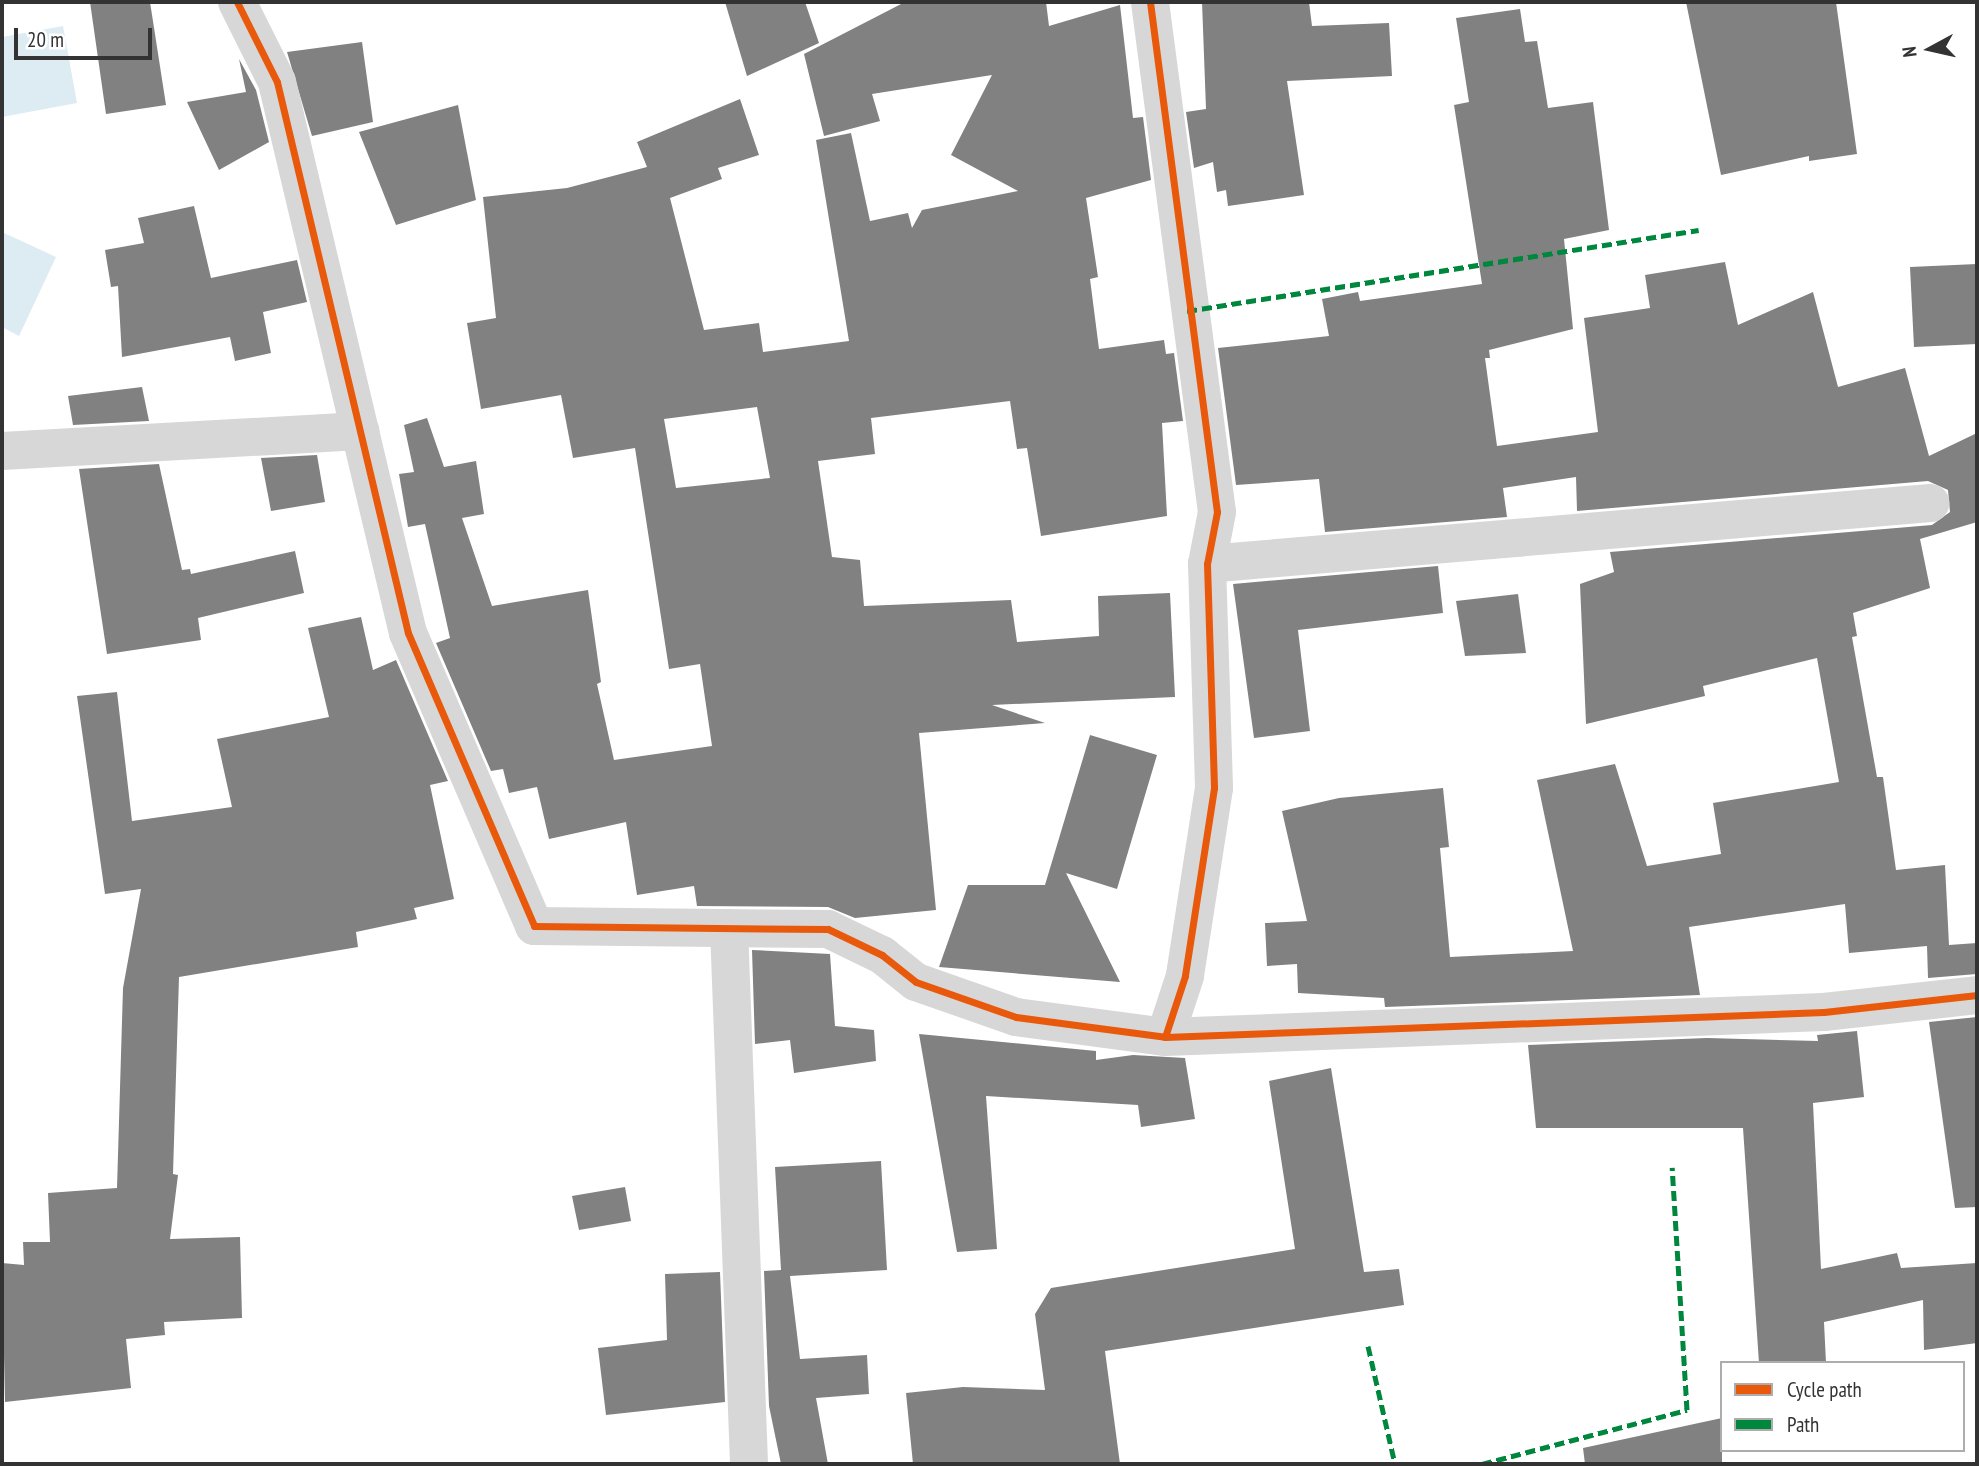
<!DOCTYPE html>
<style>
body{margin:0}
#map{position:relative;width:1979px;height:1466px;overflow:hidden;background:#fff;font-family:"PT Sans Narrow",sans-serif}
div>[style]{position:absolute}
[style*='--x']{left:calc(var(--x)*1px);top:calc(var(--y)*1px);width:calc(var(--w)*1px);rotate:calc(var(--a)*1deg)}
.water>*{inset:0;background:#ddebf3}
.building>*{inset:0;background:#818181}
.street>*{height:38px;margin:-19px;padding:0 19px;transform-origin:19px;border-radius:19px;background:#d7d7d7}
.quiet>*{height:5px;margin-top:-2.5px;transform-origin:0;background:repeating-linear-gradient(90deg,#00873e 0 10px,transparent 0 15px)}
.cycleway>*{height:7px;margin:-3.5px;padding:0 3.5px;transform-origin:3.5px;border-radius:3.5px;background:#e8590c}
span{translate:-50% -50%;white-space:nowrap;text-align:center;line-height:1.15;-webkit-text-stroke:7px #fff;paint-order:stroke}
.frame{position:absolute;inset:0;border:4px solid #333;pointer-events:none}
.legend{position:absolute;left:1720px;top:1361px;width:245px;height:91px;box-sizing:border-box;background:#fff;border:2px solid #adadad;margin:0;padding:9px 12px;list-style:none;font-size:21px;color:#333}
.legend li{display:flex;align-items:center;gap:14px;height:35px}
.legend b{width:35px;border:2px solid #adadad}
.north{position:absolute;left:1895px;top:14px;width:70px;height:70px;-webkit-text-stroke:5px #fff;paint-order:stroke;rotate:262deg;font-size:19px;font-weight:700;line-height:28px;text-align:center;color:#333}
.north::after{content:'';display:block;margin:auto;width:24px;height:32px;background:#333;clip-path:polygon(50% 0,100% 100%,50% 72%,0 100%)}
.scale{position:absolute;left:14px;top:28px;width:138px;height:32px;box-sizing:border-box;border:4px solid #333;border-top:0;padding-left:9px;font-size:21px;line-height:24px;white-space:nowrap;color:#333;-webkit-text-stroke:5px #fff;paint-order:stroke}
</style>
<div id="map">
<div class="water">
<i style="clip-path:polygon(63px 26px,77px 103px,2px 117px,2px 37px)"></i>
<i style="clip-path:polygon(2px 232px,56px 257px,19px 336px,2px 327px)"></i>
</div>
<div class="building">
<i style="clip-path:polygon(90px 2px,150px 2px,166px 105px,106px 114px)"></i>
<i style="clip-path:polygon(725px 2px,805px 2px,819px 43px,747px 76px)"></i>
<i style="clip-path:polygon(evenodd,905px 2px,1046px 2px,1049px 26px,1120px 5px,1133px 118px,1143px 117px,1151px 180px,1086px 198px,1098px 277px,1090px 279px,1099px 349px,1164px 340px,1166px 354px,1174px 353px,1183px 421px,1162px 423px,1167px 516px,1041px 536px,1027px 448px,1017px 449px,1010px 401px,871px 418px,875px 454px,818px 461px,832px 557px,860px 560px,864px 606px,1011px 600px,1017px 642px,1099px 636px,1098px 596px,1170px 593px,1175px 697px,992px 705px,1045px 723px,919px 733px,936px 910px,855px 918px,828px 907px,697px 906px,694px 886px,637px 895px,626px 822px,549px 839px,537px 787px,509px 793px,503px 769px,491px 771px,436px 643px,450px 638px,425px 524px,408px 527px,399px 474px,414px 472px,404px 425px,427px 418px,444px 467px,476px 461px,484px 514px,462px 518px,492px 606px,588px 590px,601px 682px,597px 684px,614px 760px,712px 746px,700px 664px,669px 669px,635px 448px,573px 458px,561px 395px,481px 409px,467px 323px,496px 318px,483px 197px,567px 188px,647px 167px,637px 142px,740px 99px,759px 155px,718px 168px,722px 179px,670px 198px,704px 330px,759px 323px,763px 352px,849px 341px,816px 140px,851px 133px,870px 221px,908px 213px,912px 228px,922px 210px,1018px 191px,951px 155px,992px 75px,872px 94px,880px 121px,824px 136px,804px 54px,905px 2px,757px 407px,770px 478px,676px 488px,664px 419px,757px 407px)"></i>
<i style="clip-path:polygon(1202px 2px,1309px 2px,1312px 26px,1389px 23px,1392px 76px,1287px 81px,1304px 195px,1228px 206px,1226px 190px,1217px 192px,1213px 162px,1194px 168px,1186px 112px,1206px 109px)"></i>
<i style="clip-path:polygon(1686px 2px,1836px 2px,1857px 154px,1809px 161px,1809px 156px,1721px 175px)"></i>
<i style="clip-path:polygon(1520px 9px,1525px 42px,1537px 41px,1548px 108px,1593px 102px,1609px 230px,1564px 239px,1573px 329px,1489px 350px,1490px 358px,1485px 358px,1497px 446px,1598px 432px,1584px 318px,1650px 308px,1645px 275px,1725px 262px,1738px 325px,1813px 292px,1838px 387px,1905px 368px,1929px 456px,1977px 433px,1977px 522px,1920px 539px,1930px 588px,1853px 613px,1857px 636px,1852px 637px,1877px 777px,1883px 777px,1896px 870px,1945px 865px,1949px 945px,1977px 943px,1977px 974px,1928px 978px,1927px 946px,1849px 953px,1845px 904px,1689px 927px,1700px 995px,1385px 1007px,1384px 998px,1298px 993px,1297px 964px,1267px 966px,1265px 923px,1307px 921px,1282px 811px,1339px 798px,1443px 788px,1449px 847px,1440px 848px,1450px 957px,1573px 951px,1537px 780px,1615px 764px,1647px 866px,1721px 854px,1713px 803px,1839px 782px,1817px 658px,1703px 686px,1705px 696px,1586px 724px,1580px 584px,1614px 572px,1610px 552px,1932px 525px,1950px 512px,1948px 490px,1928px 481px,1577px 511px,1576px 477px,1503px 488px,1507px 517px,1325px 532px,1319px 479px,1236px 485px,1218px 348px,1329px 336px,1322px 299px,1358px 292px,1360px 301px,1482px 284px,1454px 105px,1469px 102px,1456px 18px)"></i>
<i style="clip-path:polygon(362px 42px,373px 122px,312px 136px,287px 52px)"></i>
<i style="clip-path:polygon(239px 59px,256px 90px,269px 142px,219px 170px,187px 102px,246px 92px)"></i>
<i style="clip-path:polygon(458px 105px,476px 200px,396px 225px,359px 132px)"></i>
<i style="clip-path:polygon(194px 206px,211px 278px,297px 260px,307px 302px,263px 312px,271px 353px,235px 361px,230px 337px,122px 357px,118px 286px,111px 287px,105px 250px,144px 243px,138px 218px)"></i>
<i style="clip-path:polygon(1977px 264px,1977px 344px,1914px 347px,1910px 267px)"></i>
<i style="clip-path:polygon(142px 387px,149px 421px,73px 425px,68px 396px)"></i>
<i style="clip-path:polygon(317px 455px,325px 502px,271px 511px,261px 458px)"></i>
<i style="clip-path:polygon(159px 464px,182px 570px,190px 569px,191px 574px,295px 551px,304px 593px,198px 618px,201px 640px,107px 654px,79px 469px)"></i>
<i style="clip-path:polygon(1438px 566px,1443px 613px,1298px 630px,1310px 731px,1254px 738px,1233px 584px)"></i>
<i style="clip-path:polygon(1518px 594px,1526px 653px,1465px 656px,1456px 601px)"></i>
<i style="clip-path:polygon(361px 617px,373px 670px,396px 660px,448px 781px,430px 785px,454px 899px,414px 908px,417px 919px,356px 932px,358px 947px,179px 977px,173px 1174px,178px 1175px,170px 1239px,240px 1237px,242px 1318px,164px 1322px,165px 1335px,126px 1339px,131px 1388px,5px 1402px,2px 1263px,24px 1265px,23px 1242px,50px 1242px,48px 1193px,117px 1188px,123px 988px,141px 889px,105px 894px,77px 696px,117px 692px,132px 821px,232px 807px,217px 739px,329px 717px,308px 628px)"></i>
<i style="clip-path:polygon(1090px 735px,1157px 755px,1117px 889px,1066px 873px,1120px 982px,939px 967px,968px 885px,1045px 885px)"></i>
<i style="clip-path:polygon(752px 950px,830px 954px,835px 1026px,874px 1030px,876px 1061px,794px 1073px,790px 1040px,755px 1044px)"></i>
<i style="clip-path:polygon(1977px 1017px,1977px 1207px,1955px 1208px,1929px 1022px)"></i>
<i style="clip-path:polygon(1857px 1031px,1864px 1097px,1813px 1103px,1821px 1269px,1897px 1253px,1901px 1268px,1977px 1263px,1977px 1343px,1924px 1350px,1923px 1300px,1824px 1322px,1826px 1363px,1759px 1363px,1743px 1128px,1536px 1128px,1528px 1045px,1707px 1038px,1818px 1041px,1817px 1035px)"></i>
<i style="clip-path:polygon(919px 1034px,1096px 1051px,1096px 1060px,1133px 1055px,1185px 1058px,1195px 1119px,1141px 1127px,1138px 1105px,986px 1096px,997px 1249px,957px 1252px)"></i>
<i style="clip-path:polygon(1331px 1068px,1364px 1272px,1399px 1269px,1404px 1305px,1105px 1351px,1120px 1464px,913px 1464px,906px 1393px,963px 1387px,1045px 1390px,1035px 1314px,1051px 1288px,1295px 1249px,1269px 1081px)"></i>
<i style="clip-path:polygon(881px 1161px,887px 1270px,790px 1276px,800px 1359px,867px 1355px,869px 1394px,816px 1398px,828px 1464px,781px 1464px,769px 1406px,764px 1271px,781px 1270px,775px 1167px)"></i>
<i style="clip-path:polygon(625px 1187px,631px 1221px,579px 1230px,572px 1196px)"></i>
<i style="clip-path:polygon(720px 1272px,725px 1402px,606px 1415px,598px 1348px,667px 1340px,665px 1274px)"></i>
<i style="clip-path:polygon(1722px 1418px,1722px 1464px,1585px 1464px,1583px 1448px)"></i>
</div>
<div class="street">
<i style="--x:237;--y:2;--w:89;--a:63.4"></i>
<i style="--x:277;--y:82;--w:566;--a:76.63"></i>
<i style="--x:408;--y:633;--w:319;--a:66.7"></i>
<i style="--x:534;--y:926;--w:294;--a:0.6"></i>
<i style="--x:828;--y:929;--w:60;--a:25.7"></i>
<i style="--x:882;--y:955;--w:43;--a:38.5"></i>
<i style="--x:916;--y:982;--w:106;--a:19.3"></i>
<i style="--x:1016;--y:1017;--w:150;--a:7.6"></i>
<i style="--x:1165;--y:1037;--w:659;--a:-2.17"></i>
<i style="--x:1824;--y:1012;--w:154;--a:-6.3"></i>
<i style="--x:1150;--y:2;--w:514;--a:82.52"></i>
<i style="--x:1217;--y:512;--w:53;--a:100.9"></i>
<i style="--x:1207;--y:564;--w:224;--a:88.2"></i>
<i style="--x:1214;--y:788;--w:190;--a:98.8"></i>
<i style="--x:1185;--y:976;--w:64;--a:108.2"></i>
<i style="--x:2;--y:451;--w:359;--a:-3.2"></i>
<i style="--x:1207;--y:564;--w:726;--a:-4.82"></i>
<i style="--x:729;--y:928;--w:536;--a:87.86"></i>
</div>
<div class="quiet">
<i style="--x:1187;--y:311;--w:518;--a:-8.99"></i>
<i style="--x:1368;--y:1346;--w:121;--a:77.1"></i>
<i style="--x:1482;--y:1464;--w:212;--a:-14.8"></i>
<i style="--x:1687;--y:1410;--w:243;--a:-93.5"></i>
</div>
<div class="cycleway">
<i style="--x:237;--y:2;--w:89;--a:63.4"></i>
<i style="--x:277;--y:82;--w:566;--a:76.63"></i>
<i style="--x:408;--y:633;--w:319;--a:66.7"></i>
<i style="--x:534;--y:926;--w:294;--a:0.6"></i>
<i style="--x:828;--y:929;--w:60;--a:25.7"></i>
<i style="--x:882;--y:955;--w:43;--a:38.5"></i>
<i style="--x:916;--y:982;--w:106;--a:19.3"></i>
<i style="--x:1016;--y:1017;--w:150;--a:7.6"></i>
<i style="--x:1165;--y:1037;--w:659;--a:-2.17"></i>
<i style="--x:1824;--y:1012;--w:154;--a:-6.3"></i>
<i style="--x:1150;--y:2;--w:514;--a:82.52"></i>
<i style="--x:1217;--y:512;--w:53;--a:100.9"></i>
<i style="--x:1207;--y:564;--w:224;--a:88.2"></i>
<i style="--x:1214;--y:788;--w:190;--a:98.8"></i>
<i style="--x:1185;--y:976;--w:64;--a:108.2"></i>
</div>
<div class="frame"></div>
<ul class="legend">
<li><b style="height:9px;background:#e8590c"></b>Cycle path</li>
<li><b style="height:9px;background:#00873e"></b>Path</li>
</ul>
<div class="north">N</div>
<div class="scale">20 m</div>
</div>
